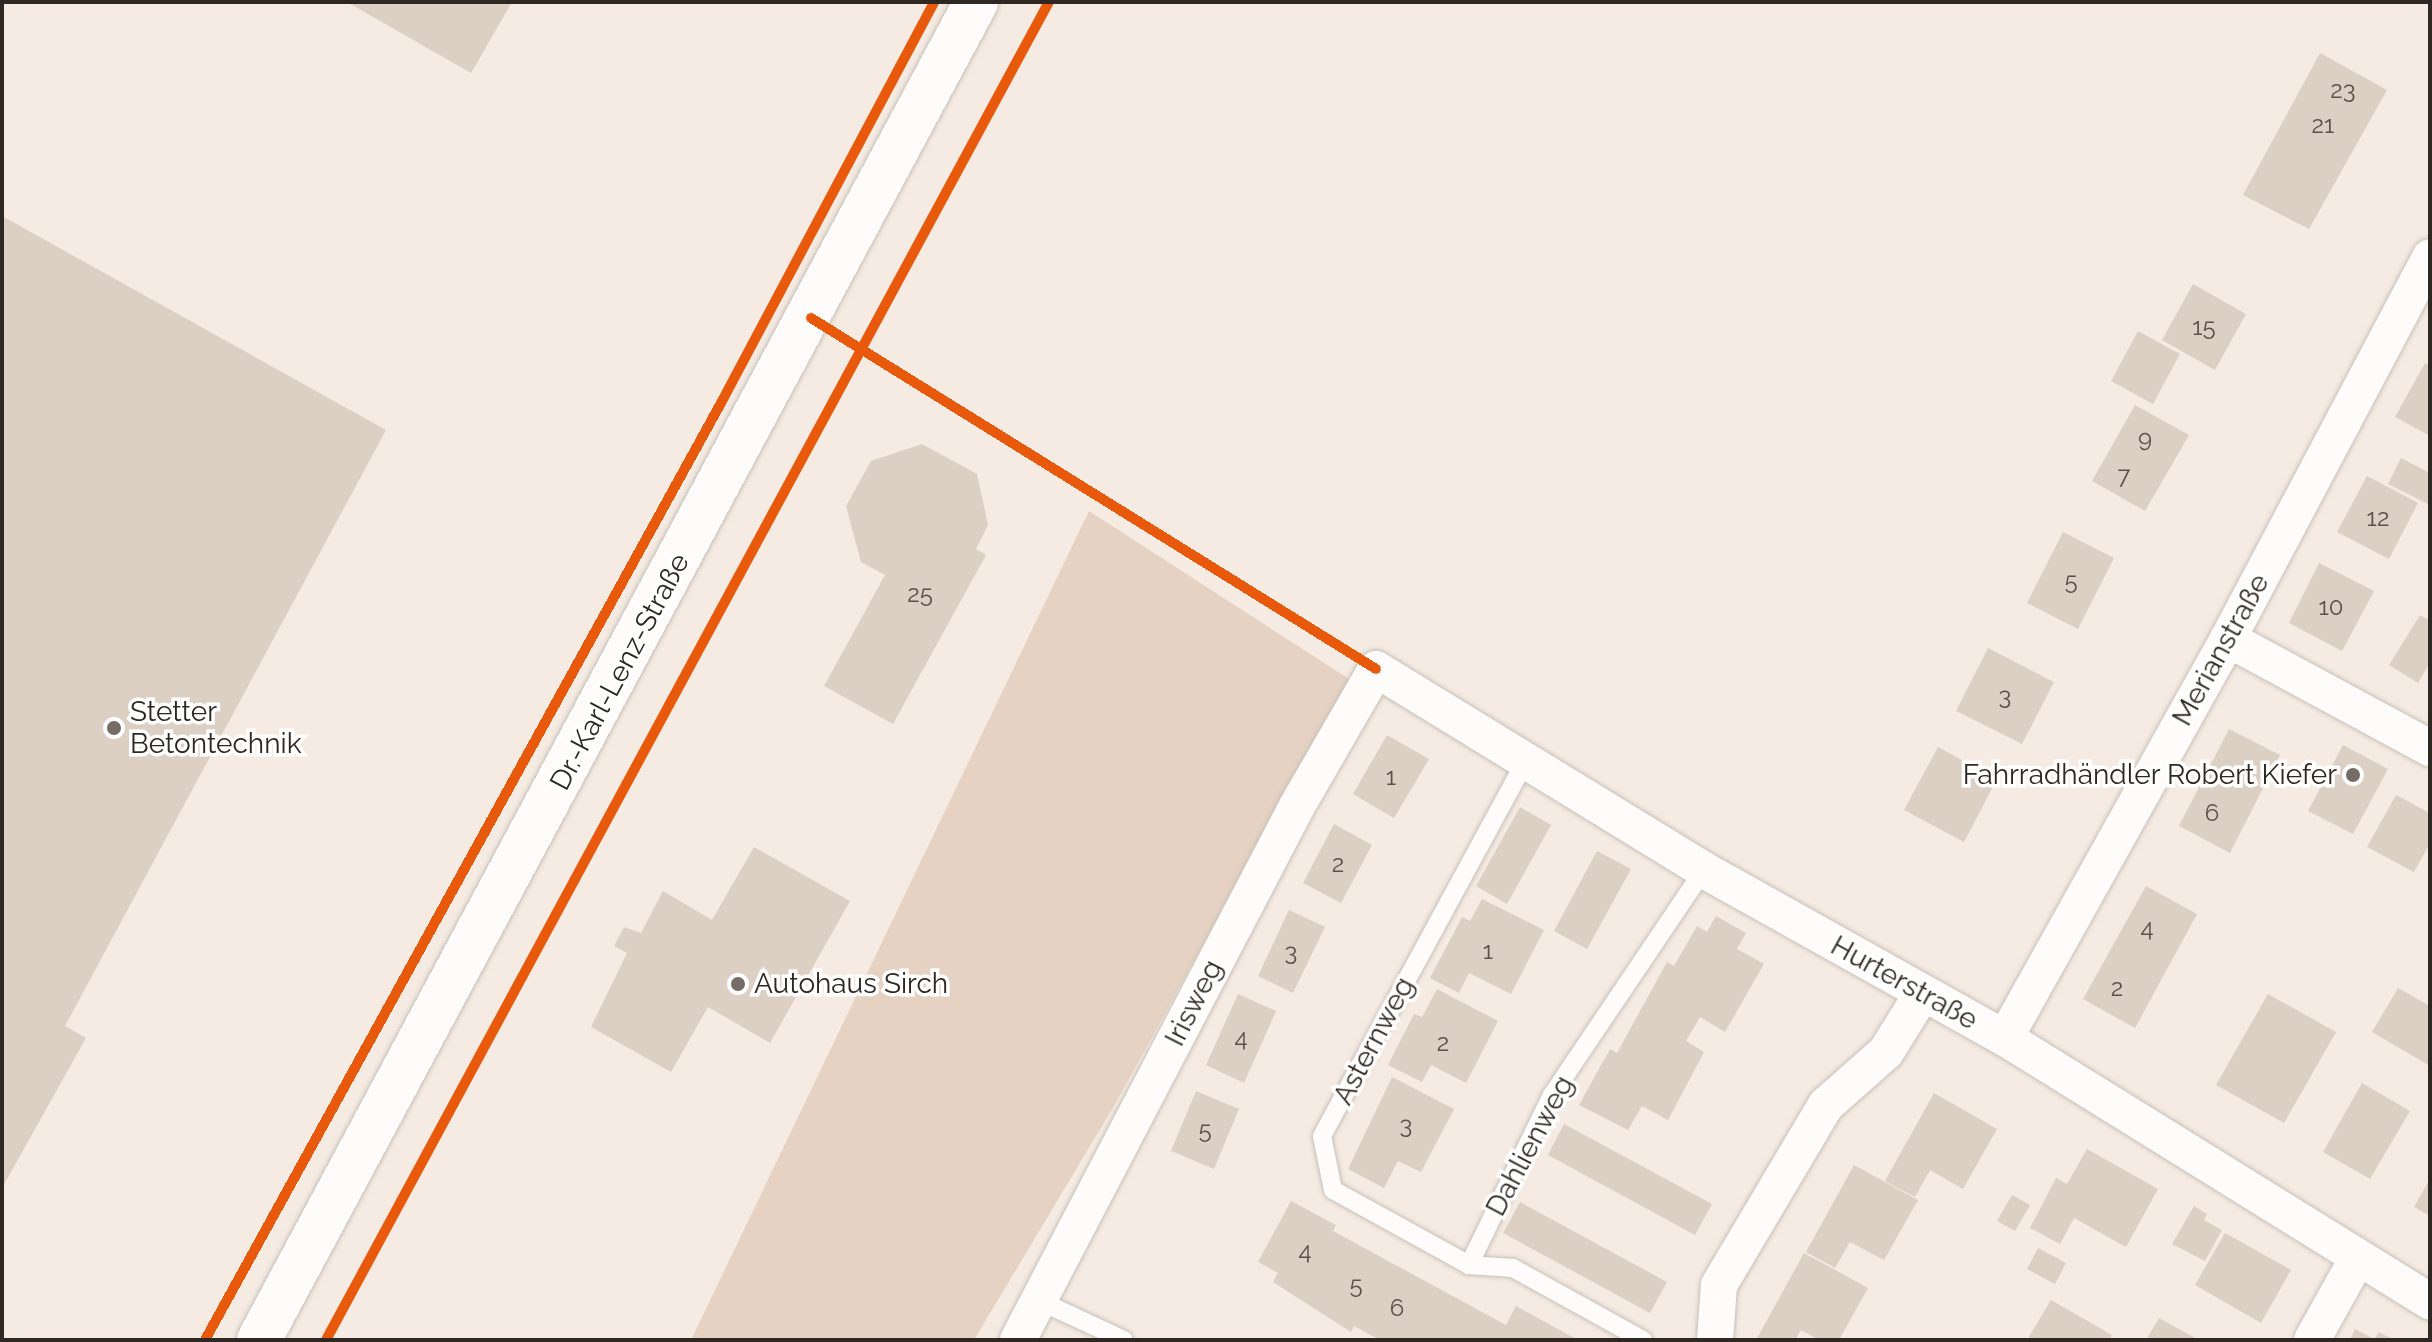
<!DOCTYPE html>
<meta charset="utf-8">
<style>
body{margin:0}
#map{position:relative;width:2432px;height:1342px;overflow:hidden;background:#f5ebe2;font-family:Raleway,sans-serif}
div>[style]{position:absolute}
[style*='--x']{left:calc(var(--x)*1px);top:calc(var(--y)*1px);width:calc(var(--w)*1px);rotate:calc(var(--a)*1deg)}
.green>*{inset:0;background:#e5d2c2}
.building>*{inset:0;background:#dccfc4}
.roads{filter:drop-shadow(0 0 2px #c8c1b9) drop-shadow(0 0 2px #c8c1b9)}
.lane>*{height:18px;margin:-9px;padding:0 9px;transform-origin:9px;border-radius:9px;background:#fefcfb}
.street>*{height:36px;margin:-18px;padding:0 18px;transform-origin:18px;border-radius:18px;background:#fefcfb}
.secondary>*{height:44px;margin:-22px;padding:0 22px;transform-origin:22px;border-radius:22px;background:#fefcfb}
.cycleway>*{height:10px;margin:-5px;padding:0 5px;transform-origin:5px;border-radius:5px;background:#e8590c}
.dots>*{width:22px;height:22px;translate:-50% -50%;box-sizing:border-box;border:4px solid #fff;border-radius:50%}
span{translate:-50% -50%;white-space:nowrap;text-align:center;line-height:1.15;-webkit-text-stroke:7px #fff;paint-order:stroke}
.number-label{font-size:24px;color:#5a524a}
.number-label span{-webkit-text-stroke-width:0}
.street-label{font-size:28px;color:#2f2822}
.poi-label{font-size:28px;color:#2f2822}
.left{translate:0 -50%;text-align:left}
.right{translate:-100% -50%;text-align:right}
.frame{position:absolute;inset:0;border:4px solid #2f2822;pointer-events:none}
</style>
<div id="map">
<div class="green">
<i style="clip-path:polygon(1089px 511px,1349px 679px,1114px 1106px,974px 1340px,691px 1340px)"></i>
</div>
<div class="building">
<i style="clip-path:polygon(347px 2px,512px 2px,471px 73px)"></i>
<i style="clip-path:polygon(2320px 53px,2387px 90px,2309px 229px,2243px 195px)"></i>
<i style="clip-path:polygon(2px 216px,386px 430px,65px 1026px,86px 1038px,2px 1188px)"></i>
<i style="clip-path:polygon(2193px 284px,2246px 314px,2215px 370px,2162px 340px)"></i>
<i style="clip-path:polygon(2138px 331px,2180px 354px,2153px 404px,2111px 381px)"></i>
<i style="clip-path:polygon(2425px 363px,2430px 365px,2430px 436px,2395px 417px)"></i>
<i style="clip-path:polygon(2135px 405px,2189px 435px,2145px 511px,2092px 481px)"></i>
<i style="clip-path:polygon(922px 444px,977px 474px,988px 525px,976px 549px,986px 555px,893px 724px,824px 686px,885px 575px,861px 562px,846px 506px,871px 461px)"></i>
<i style="clip-path:polygon(2401px 458px,2430px 473px,2430px 505px,2388px 484px)"></i>
<i style="clip-path:polygon(2367px 476px,2418px 503px,2389px 559px,2337px 532px)"></i>
<i style="clip-path:polygon(2063px 532px,2114px 558px,2078px 629px,2027px 603px)"></i>
<i style="clip-path:polygon(2319px 563px,2374px 591px,2342px 651px,2289px 623px)"></i>
<i style="clip-path:polygon(2420px 615px,2430px 621px,2430px 662px,2418px 683px,2389px 665px)"></i>
<i style="clip-path:polygon(1988px 648px,2054px 682px,2022px 744px,1956px 711px)"></i>
<i style="clip-path:polygon(2229px 729px,2280px 755px,2230px 853px,2179px 826px)"></i>
<i style="clip-path:polygon(1387px 735px,1429px 759px,1394px 818px,1353px 794px)"></i>
<i style="clip-path:polygon(2343px 745px,2388px 769px,2353px 834px,2308px 811px)"></i>
<i style="clip-path:polygon(1938px 747px,1997px 779px,1964px 842px,1904px 810px)"></i>
<i style="clip-path:polygon(2396px 795px,2430px 813px,2430px 843px,2414px 872px,2367px 847px)"></i>
<i style="clip-path:polygon(1520px 807px,1551px 825px,1507px 904px,1476px 886px)"></i>
<i style="clip-path:polygon(1334px 824px,1372px 845px,1341px 903px,1303px 883px)"></i>
<i style="clip-path:polygon(754px 847px,850px 901px,770px 1043px,708px 1007px,671px 1072px,591px 1027px,627px 953px,614px 946px,624px 927px,641px 933px,663px 891px,712px 920px)"></i>
<i style="clip-path:polygon(1597px 851px,1631px 869px,1587px 949px,1554px 931px)"></i>
<i style="clip-path:polygon(2146px 886px,2197px 914px,2135px 1028px,2083px 999px)"></i>
<i style="clip-path:polygon(1482px 899px,1544px 930px,1511px 994px,1469px 973px,1459px 993px,1430px 978px,1462px 917px,1470px 921px)"></i>
<i style="clip-path:polygon(1289px 910px,1325px 927px,1293px 993px,1258px 976px)"></i>
<i style="clip-path:polygon(1716px 916px,1746px 933px,1737px 949px,1764px 964px,1725px 1032px,1700px 1017px,1686px 1041px,1704px 1052px,1668px 1120px,1642px 1106px,1628px 1130px,1579px 1105px,1610px 1049px,1617px 1053px,1667px 962px,1674px 966px,1697px 926px,1707px 932px)"></i>
<i style="clip-path:polygon(2398px 988px,2430px 1006px,2430px 1066px,2372px 1032px)"></i>
<i style="clip-path:polygon(1437px 989px,1498px 1021px,1466px 1083px,1431px 1065px,1422px 1082px,1388px 1065px,1414px 1014px,1422px 1017px)"></i>
<i style="clip-path:polygon(1238px 994px,1276px 1011px,1244px 1083px,1206px 1065px)"></i>
<i style="clip-path:polygon(2268px 994px,2336px 1032px,2284px 1123px,2216px 1085px)"></i>
<i style="clip-path:polygon(1392px 1077px,1454px 1109px,1421px 1172px,1398px 1161px,1384px 1188px,1348px 1169px)"></i>
<i style="clip-path:polygon(2362px 1083px,2410px 1111px,2370px 1179px,2323px 1152px)"></i>
<i style="clip-path:polygon(1196px 1091px,1239px 1109px,1214px 1169px,1171px 1151px)"></i>
<i style="clip-path:polygon(1934px 1093px,1997px 1129px,1963px 1189px,1930px 1170px,1915px 1197px,1885px 1181px)"></i>
<i style="clip-path:polygon(1564px 1124px,1712px 1204px,1695px 1235px,1548px 1155px)"></i>
<i style="clip-path:polygon(2087px 1149px,2158px 1189px,2126px 1247px,2074px 1218px,2060px 1244px,2030px 1228px,2056px 1178px,2067px 1184px)"></i>
<i style="clip-path:polygon(1854px 1165px,1918px 1200px,1884px 1260px,1850px 1242px,1835px 1268px,1806px 1252px)"></i>
<i style="clip-path:polygon(2430px 1179px,2430px 1216px,2414px 1207px)"></i>
<i style="clip-path:polygon(2012px 1195px,2030px 1205px,2015px 1231px,1997px 1221px)"></i>
<i style="clip-path:polygon(1291px 1201px,1336px 1225px,1333px 1231px,1506px 1325px,1516px 1306px,1578px 1340px,1380px 1340px,1354px 1326px,1351px 1332px,1273px 1282px,1278px 1273px,1258px 1262px)"></i>
<i style="clip-path:polygon(1520px 1202px,1667px 1282px,1650px 1313px,1503px 1233px)"></i>
<i style="clip-path:polygon(2194px 1206px,2207px 1214px,2204px 1220px,2222px 1230px,2205px 1261px,2172px 1244px)"></i>
<i style="clip-path:polygon(2225px 1233px,2291px 1270px,2261px 1323px,2195px 1285px)"></i>
<i style="clip-path:polygon(2038px 1248px,2066px 1263px,2055px 1284px,2027px 1269px)"></i>
<i style="clip-path:polygon(1804px 1253px,1868px 1288px,1839px 1340px,1819px 1340px,1801px 1330px,1795px 1340px,1756px 1340px)"></i>
<i style="clip-path:polygon(2051px 1300px,2112px 1335px,2109px 1340px,2027px 1340px)"></i>
<i style="clip-path:polygon(2159px 1318px,2199px 1340px,2146px 1340px)"></i>
<i style="clip-path:polygon(2355px 1329px,2374px 1339px,2379px 1332px,2394px 1340px,2350px 1340px)"></i>
</div>
<div class="roads">
<div class="lane">
<i style="--x:1469;--y:1265;--w:155;--a:-151.1"></i>
<i style="--x:1333;--y:1190;--w:55;--a:-101.5"></i>
<i style="--x:1322;--y:1136;--w:426;--a:-61.5"></i>
<i style="--x:1042;--y:1302;--w:90;--a:24.9"></i>
<i style="--x:1643;--y:1340;--w:149;--a:-151"></i>
<i style="--x:1513;--y:1268;--w:44;--a:-176.1"></i>
<i style="--x:1469;--y:1265;--w:189;--a:-64"></i>
<i style="--x:1552;--y:1095;--w:272;--a:-56"></i>
</div>
<div class="street">
<i style="--x:2228;--y:639;--w:230;--a:28.4"></i>
<i style="--x:2005;--y:1038;--w:457;--a:-60.8"></i>
<i style="--x:2228;--y:639;--w:432;--a:-62.1"></i>
<i style="--x:1018;--y:1340;--w:602;--a:-62.41"></i>
<i style="--x:1297;--y:806;--w:158;--a:-60"></i>
<i style="--x:1376;--y:669;--w:385;--a:31.5"></i>
<i style="--x:1704;--y:870;--w:345;--a:29.2"></i>
<i style="--x:2005;--y:1038;--w:500;--a:31.8"></i>
<i style="--x:1715;--y:1340;--w:55;--a:-85.8"></i>
<i style="--x:1719;--y:1285;--w:209;--a:-59.3"></i>
<i style="--x:1826;--y:1105;--w:80;--a:-41.5"></i>
<i style="--x:1886;--y:1052;--w:68;--a:-58.2"></i>
<i style="--x:2312;--y:1340;--w:93;--a:-60.9"></i>
</div>
<div class="secondary">
<i style="--x:259;--y:1340;--w:1518;--a:-61.81"></i>
</div>
</div>
<div class="cycleway">
<i style="--x:811;--y:318;--w:665;--a:31.85"></i>
<i style="--x:205;--y:1340;--w:1070;--a:-61.16"></i>
<i style="--x:721;--y:403;--w:454;--a:-62"></i>
<i style="--x:326;--y:1340;--w:1521;--a:-61.62"></i>
</div>
<div class="dots">
<i style="left:114px;top:728px;background:#746c65"></i>
<i style="left:2353px;top:775px;background:#746c65"></i>
<i style="left:738px;top:984px;background:#746c65"></i>
</div>
<div class="number-label">
<span style="left:2343px;top:90px">23</span>
<span style="left:2323px;top:125px">21</span>
<span style="left:2204px;top:327px">15</span>
<span style="left:2145px;top:439px">9</span>
<span style="left:2124px;top:476px">7</span>
<span style="left:2378px;top:518px">12</span>
<span style="left:2071px;top:581px">5</span>
<span style="left:920px;top:594px">25</span>
<span style="left:2331px;top:607px">10</span>
<span style="left:2005px;top:696px">3</span>
<span style="left:1391px;top:777px">1</span>
<span style="left:2212px;top:813px">6</span>
<span style="left:1338px;top:864px">2</span>
<span style="left:2147px;top:928px">4</span>
<span style="left:1488px;top:951px">1</span>
<span style="left:1291px;top:952px">3</span>
<span style="left:2117px;top:988px">2</span>
<span style="left:1241px;top:1038px">4</span>
<span style="left:1443px;top:1043px">2</span>
<span style="left:1406px;top:1125px">3</span>
<span style="left:1205px;top:1130px">5</span>
<span style="left:1305px;top:1251px">4</span>
<span style="left:1356px;top:1285px">5</span>
<span style="left:1397px;top:1308px">6</span>
</div>
<div class="street-label">
<span style="left:2221px;top:650px;rotate:-61deg">Merianstraße</span>
<span style="left:620px;top:672px;rotate:-62deg">Dr.-Karl-Lenz-Straße</span>
<span style="left:1904px;top:983px;rotate:29deg">Hurterstraße</span>
<span style="left:1194px;top:1003px;rotate:-63deg">Irisweg</span>
<span style="left:1374px;top:1041px;rotate:-62deg">Asternweg</span>
<span style="left:1530px;top:1146px;rotate:-62deg">Dahlienweg</span>
</div>
<div class="poi-label">
<span class="left" style="left:130px;top:728px">Stetter<br>Betontechnik</span>
<span class="right" style="left:2337px;top:775px">Fahrradhändler Robert Kiefer</span>
<span class="left" style="left:754px;top:984px">Autohaus Sirch</span>
</div>
<div class="frame"></div>
</div>
